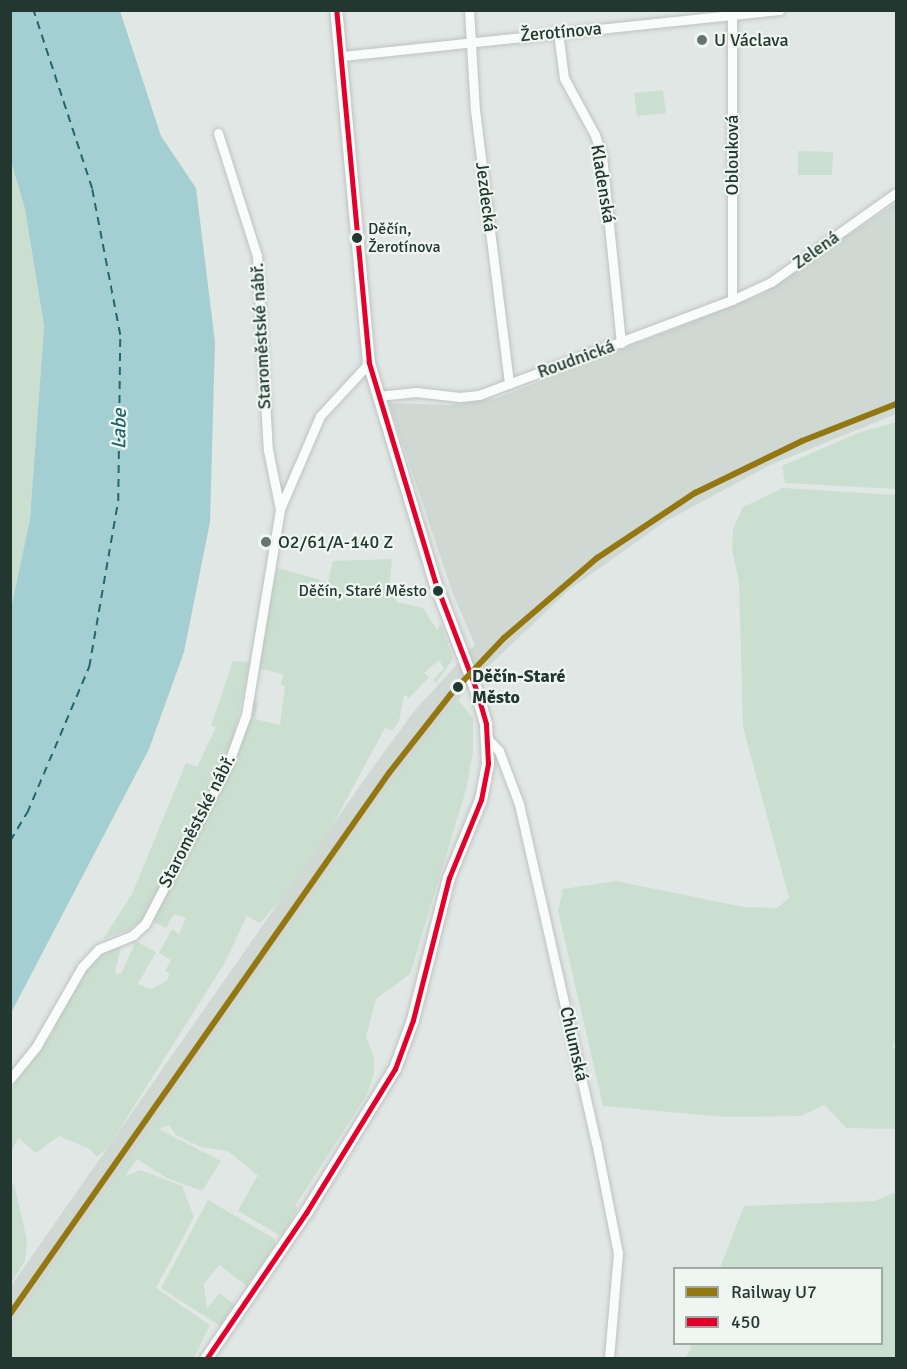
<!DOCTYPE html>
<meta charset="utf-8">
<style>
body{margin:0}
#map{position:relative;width:907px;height:1369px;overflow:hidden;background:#e1e7e4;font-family:Signika,sans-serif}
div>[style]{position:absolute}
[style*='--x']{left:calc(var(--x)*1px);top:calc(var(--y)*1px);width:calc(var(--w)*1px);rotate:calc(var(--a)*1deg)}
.built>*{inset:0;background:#cfd8d3}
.green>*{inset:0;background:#cbdfd0}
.water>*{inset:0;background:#a4cfd2}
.ferry>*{height:1.5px;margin-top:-0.75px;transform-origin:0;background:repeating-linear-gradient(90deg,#21676d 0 8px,transparent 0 14px)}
.roads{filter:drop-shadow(0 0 2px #bec3c1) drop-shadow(0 0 2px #bec3c1)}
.street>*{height:9px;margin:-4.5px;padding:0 4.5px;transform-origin:4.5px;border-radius:4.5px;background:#fafbfb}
.secondary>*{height:12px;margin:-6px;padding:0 6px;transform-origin:6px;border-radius:6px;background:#fafbfb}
.bus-1>*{height:4.5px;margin:-2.25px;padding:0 2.25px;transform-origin:2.25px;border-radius:2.25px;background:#e4002b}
.rail-1>*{height:6px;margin:-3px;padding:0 3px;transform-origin:3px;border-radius:3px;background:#947710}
.dots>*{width:16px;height:16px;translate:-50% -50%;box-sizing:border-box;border:3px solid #eff6f2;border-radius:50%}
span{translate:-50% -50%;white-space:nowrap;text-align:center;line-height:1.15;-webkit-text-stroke:4.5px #eff6f2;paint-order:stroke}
.bus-label{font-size:16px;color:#21372f}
.left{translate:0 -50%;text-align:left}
.right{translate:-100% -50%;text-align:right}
.street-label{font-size:18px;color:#21372f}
.poi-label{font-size:18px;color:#21372f}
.stop-label{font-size:18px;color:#21372f;font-weight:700}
.water-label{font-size:20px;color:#21676d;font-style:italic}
.frame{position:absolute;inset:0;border:12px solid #21372f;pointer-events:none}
.legend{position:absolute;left:673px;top:1267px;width:210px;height:78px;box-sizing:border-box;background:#eff6f2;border:2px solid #9daaa4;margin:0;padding:8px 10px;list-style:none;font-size:18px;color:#21372f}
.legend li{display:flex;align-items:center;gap:12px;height:30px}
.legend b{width:30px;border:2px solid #9daaa4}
</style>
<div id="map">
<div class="built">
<i style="clip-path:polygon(896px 203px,896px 414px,770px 465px,666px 521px,570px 589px,478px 676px,396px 777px,11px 1328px,11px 1286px,376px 763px,415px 710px,475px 645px,453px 594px,389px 403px,449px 405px,497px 398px,760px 295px)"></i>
</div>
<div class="green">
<i style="clip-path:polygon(663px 90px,666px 113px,637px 116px,634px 93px)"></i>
<i style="clip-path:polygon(798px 151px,833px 152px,832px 175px,798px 175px)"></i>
<i style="clip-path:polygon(11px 161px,25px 209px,44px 326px,30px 519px,11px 614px)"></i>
<i style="clip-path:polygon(896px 422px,896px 489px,785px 483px,782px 466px,858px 433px)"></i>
<i style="clip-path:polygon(783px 488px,896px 495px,896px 1041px,893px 1045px,896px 1051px,896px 1129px,846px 1128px,825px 1105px,800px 1116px,725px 1117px,603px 1106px,558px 911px,563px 889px,616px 881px,744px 907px,777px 908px,789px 898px,743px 727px,739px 582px,732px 549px,733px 529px,743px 507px)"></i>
<i style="clip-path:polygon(392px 559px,390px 580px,397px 602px,423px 608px,437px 630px,441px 624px,453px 659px,436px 683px,433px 680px,444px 668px,439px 660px,424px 673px,429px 677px,409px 698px,404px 695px,399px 721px,392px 731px,385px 728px,331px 828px,282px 898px,260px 923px,247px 916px,224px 964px,109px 1146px,97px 1157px,90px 1149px,59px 1136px,36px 1153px,18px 1138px,11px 1153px,11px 1089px,53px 1032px,60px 1007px,91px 958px,117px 945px,121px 947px,115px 973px,121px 974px,136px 941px,156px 952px,138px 984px,151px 989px,167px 981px,170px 974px,165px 971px,171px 960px,159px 953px,172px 929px,179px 934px,186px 918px,174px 914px,166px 928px,151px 920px,238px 759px,249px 701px,258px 702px,255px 719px,280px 725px,285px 686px,281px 685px,283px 674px,256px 668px,277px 568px,328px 582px,333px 561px)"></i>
<i style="clip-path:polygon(233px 661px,250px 662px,230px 753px,142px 920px,131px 929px,103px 939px,132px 894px,186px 763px,197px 767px,216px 727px,211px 726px)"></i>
<i style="clip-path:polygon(457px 699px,473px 718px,473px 752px,466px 790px,410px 974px,376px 999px,366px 1037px,374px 1057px,374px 1074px,366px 1096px,295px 1206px,298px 1208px,281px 1236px,238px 1211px,257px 1176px,273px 1188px,228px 1151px,201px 1147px,176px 1135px,169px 1125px,159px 1129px,221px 1161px,202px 1191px,167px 1178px,137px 1159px,125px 1176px,141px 1170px,182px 1186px,194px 1217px,156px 1288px,210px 1325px,194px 1358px,11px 1358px,11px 1328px,396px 777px)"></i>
<i style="clip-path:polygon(14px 1183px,27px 1241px,25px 1261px,11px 1283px,10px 1187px)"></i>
<i style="clip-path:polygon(896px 1192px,896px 1358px,686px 1358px,692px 1344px,882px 1344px,882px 1268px,720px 1268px,744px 1206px,875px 1201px)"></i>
<i style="clip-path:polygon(208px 1200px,275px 1239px,275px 1245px,247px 1286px,219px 1265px,204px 1284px,207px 1309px,219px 1293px,235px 1305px,220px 1326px,161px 1288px)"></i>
</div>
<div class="water">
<i style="clip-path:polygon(11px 10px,120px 11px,161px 136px,196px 188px,215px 342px,210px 522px,184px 652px,149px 749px,11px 1013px,10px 614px,30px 519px,44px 326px,25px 209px,11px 161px)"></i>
</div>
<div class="ferry">
<i style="--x:10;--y:841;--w:33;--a:-59"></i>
<i style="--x:27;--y:813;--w:159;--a:-67"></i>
<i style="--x:89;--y:667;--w:169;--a:-80.1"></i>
<i style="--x:118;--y:501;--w:166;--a:-89.3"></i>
<i style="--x:120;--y:335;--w:149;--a:-100.9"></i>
<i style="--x:92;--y:189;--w:188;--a:-108.2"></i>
</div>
<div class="roads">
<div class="street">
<i style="--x:469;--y:10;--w:100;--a:86.6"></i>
<i style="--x:475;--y:110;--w:276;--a:82.9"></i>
<i style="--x:732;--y:11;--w:289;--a:90"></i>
<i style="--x:558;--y:32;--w:46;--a:82.6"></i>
<i style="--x:564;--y:78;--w:65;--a:61.5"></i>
<i style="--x:595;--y:135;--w:22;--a:72"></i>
<i style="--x:602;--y:156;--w:188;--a:84.2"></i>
<i style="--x:342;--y:56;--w:440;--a:-6"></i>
<i style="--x:218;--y:133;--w:129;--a:72.4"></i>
<i style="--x:257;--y:256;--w:194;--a:86.8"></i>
<i style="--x:268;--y:450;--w:60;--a:78.5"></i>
<i style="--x:378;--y:396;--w:38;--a:-6"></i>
<i style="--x:416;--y:392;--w:44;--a:6.5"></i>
<i style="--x:460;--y:397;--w:19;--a:-6"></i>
<i style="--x:479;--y:395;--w:270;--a:-20.6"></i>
<i style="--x:732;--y:300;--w:43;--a:-24.8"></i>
<i style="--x:771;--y:282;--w:153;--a:-35.5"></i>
<i style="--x:488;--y:739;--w:16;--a:47"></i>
<i style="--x:499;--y:751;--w:57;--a:69.3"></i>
<i style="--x:519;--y:804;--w:347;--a:77.2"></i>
<i style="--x:596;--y:1142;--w:113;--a:78.8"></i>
<i style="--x:618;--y:1253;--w:105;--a:94.9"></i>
<i style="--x:10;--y:1079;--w:41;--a:-50.9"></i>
<i style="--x:36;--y:1047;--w:92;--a:-60.1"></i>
<i style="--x:82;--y:967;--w:25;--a:-47"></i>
<i style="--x:99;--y:949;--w:37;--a:-22"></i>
<i style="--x:133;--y:935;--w:16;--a:-43"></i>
<i style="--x:145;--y:924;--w:177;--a:-62.4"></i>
<i style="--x:227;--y:767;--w:55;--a:-69.9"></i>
<i style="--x:246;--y:715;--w:209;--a:-80.6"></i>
<i style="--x:280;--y:509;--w:101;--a:-66.7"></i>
<i style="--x:320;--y:416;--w:72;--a:-47.2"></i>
</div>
<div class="secondary">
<i style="--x:207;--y:1358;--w:176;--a:-55.7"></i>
<i style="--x:306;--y:1213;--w:169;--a:-58.3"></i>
<i style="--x:395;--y:1069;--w:52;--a:-69.8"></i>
<i style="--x:413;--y:1020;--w:146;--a:-75.8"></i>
<i style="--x:449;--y:878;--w:84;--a:-67.7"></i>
<i style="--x:481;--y:800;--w:37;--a:-79"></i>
<i style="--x:488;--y:764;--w:40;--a:-92.9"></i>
<i style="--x:486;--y:724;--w:33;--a:-106"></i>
<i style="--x:477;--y:692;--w:118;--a:-110.9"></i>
<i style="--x:435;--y:582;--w:229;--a:-106.8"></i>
<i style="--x:369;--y:363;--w:355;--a:-95.3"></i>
</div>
</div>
<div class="bus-1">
<i style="--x:207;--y:1358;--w:176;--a:-55.7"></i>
<i style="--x:306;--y:1213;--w:169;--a:-58.3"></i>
<i style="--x:395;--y:1069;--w:52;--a:-69.8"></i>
<i style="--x:413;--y:1020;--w:146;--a:-75.8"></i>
<i style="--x:449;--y:878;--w:84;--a:-67.7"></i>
<i style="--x:481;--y:800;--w:37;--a:-79"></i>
<i style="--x:488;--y:764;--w:40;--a:-92.9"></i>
<i style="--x:486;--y:724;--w:33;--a:-106"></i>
<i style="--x:477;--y:692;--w:118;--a:-110.9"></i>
<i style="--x:435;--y:582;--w:229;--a:-106.8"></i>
<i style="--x:369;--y:363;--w:355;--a:-95.3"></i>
</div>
<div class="rail-1">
<i style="--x:10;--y:1314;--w:661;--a:-54.99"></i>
<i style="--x:389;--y:773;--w:100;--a:-51.9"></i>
<i style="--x:451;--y:694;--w:77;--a:-46.6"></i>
<i style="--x:504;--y:638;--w:123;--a:-40.7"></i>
<i style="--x:597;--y:558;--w:118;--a:-33.6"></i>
<i style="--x:695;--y:493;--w:119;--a:-25.9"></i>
<i style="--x:802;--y:441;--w:101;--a:-21.5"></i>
</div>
<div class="dots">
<i style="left:702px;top:40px;background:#64756e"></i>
<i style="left:357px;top:238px;background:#21372f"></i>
<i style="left:266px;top:542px;background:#64756e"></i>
<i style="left:438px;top:591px;background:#21372f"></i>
<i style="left:458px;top:687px;background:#21372f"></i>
</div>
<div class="bus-label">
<span class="left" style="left:368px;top:238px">Děčín,<br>Žerotínova</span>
<span class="right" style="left:427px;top:591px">Děčín, Staré Město</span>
</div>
<div class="street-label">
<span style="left:561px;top:32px;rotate:-5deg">Žerotínova</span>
<span style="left:732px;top:155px;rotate:-90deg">Oblouková</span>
<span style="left:603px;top:184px;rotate:81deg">Kladenská</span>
<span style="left:486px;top:197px;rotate:83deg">Jezdecká</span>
<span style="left:816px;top:250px;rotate:-35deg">Zelená</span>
<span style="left:261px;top:336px;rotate:-93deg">Staroměstské nábř.</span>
<span style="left:576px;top:359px;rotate:-20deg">Roudnická</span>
<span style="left:197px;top:821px;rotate:-63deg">Staroměstské nábř.</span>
<span style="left:574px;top:1044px;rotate:77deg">Chlumská</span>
</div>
<div class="poi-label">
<span class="left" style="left:714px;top:40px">U Václava</span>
<span class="left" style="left:278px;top:542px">O2/61/A-140 Z</span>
</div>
<div class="stop-label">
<span class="left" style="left:472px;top:687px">Děčín-Staré<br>Město</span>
</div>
<div class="water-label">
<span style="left:119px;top:429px;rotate:-89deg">Labe</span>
</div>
<div class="frame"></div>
<ul class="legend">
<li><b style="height:8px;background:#947710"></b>Railway U7</li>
<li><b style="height:8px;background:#e4002b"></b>450</li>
</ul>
</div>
